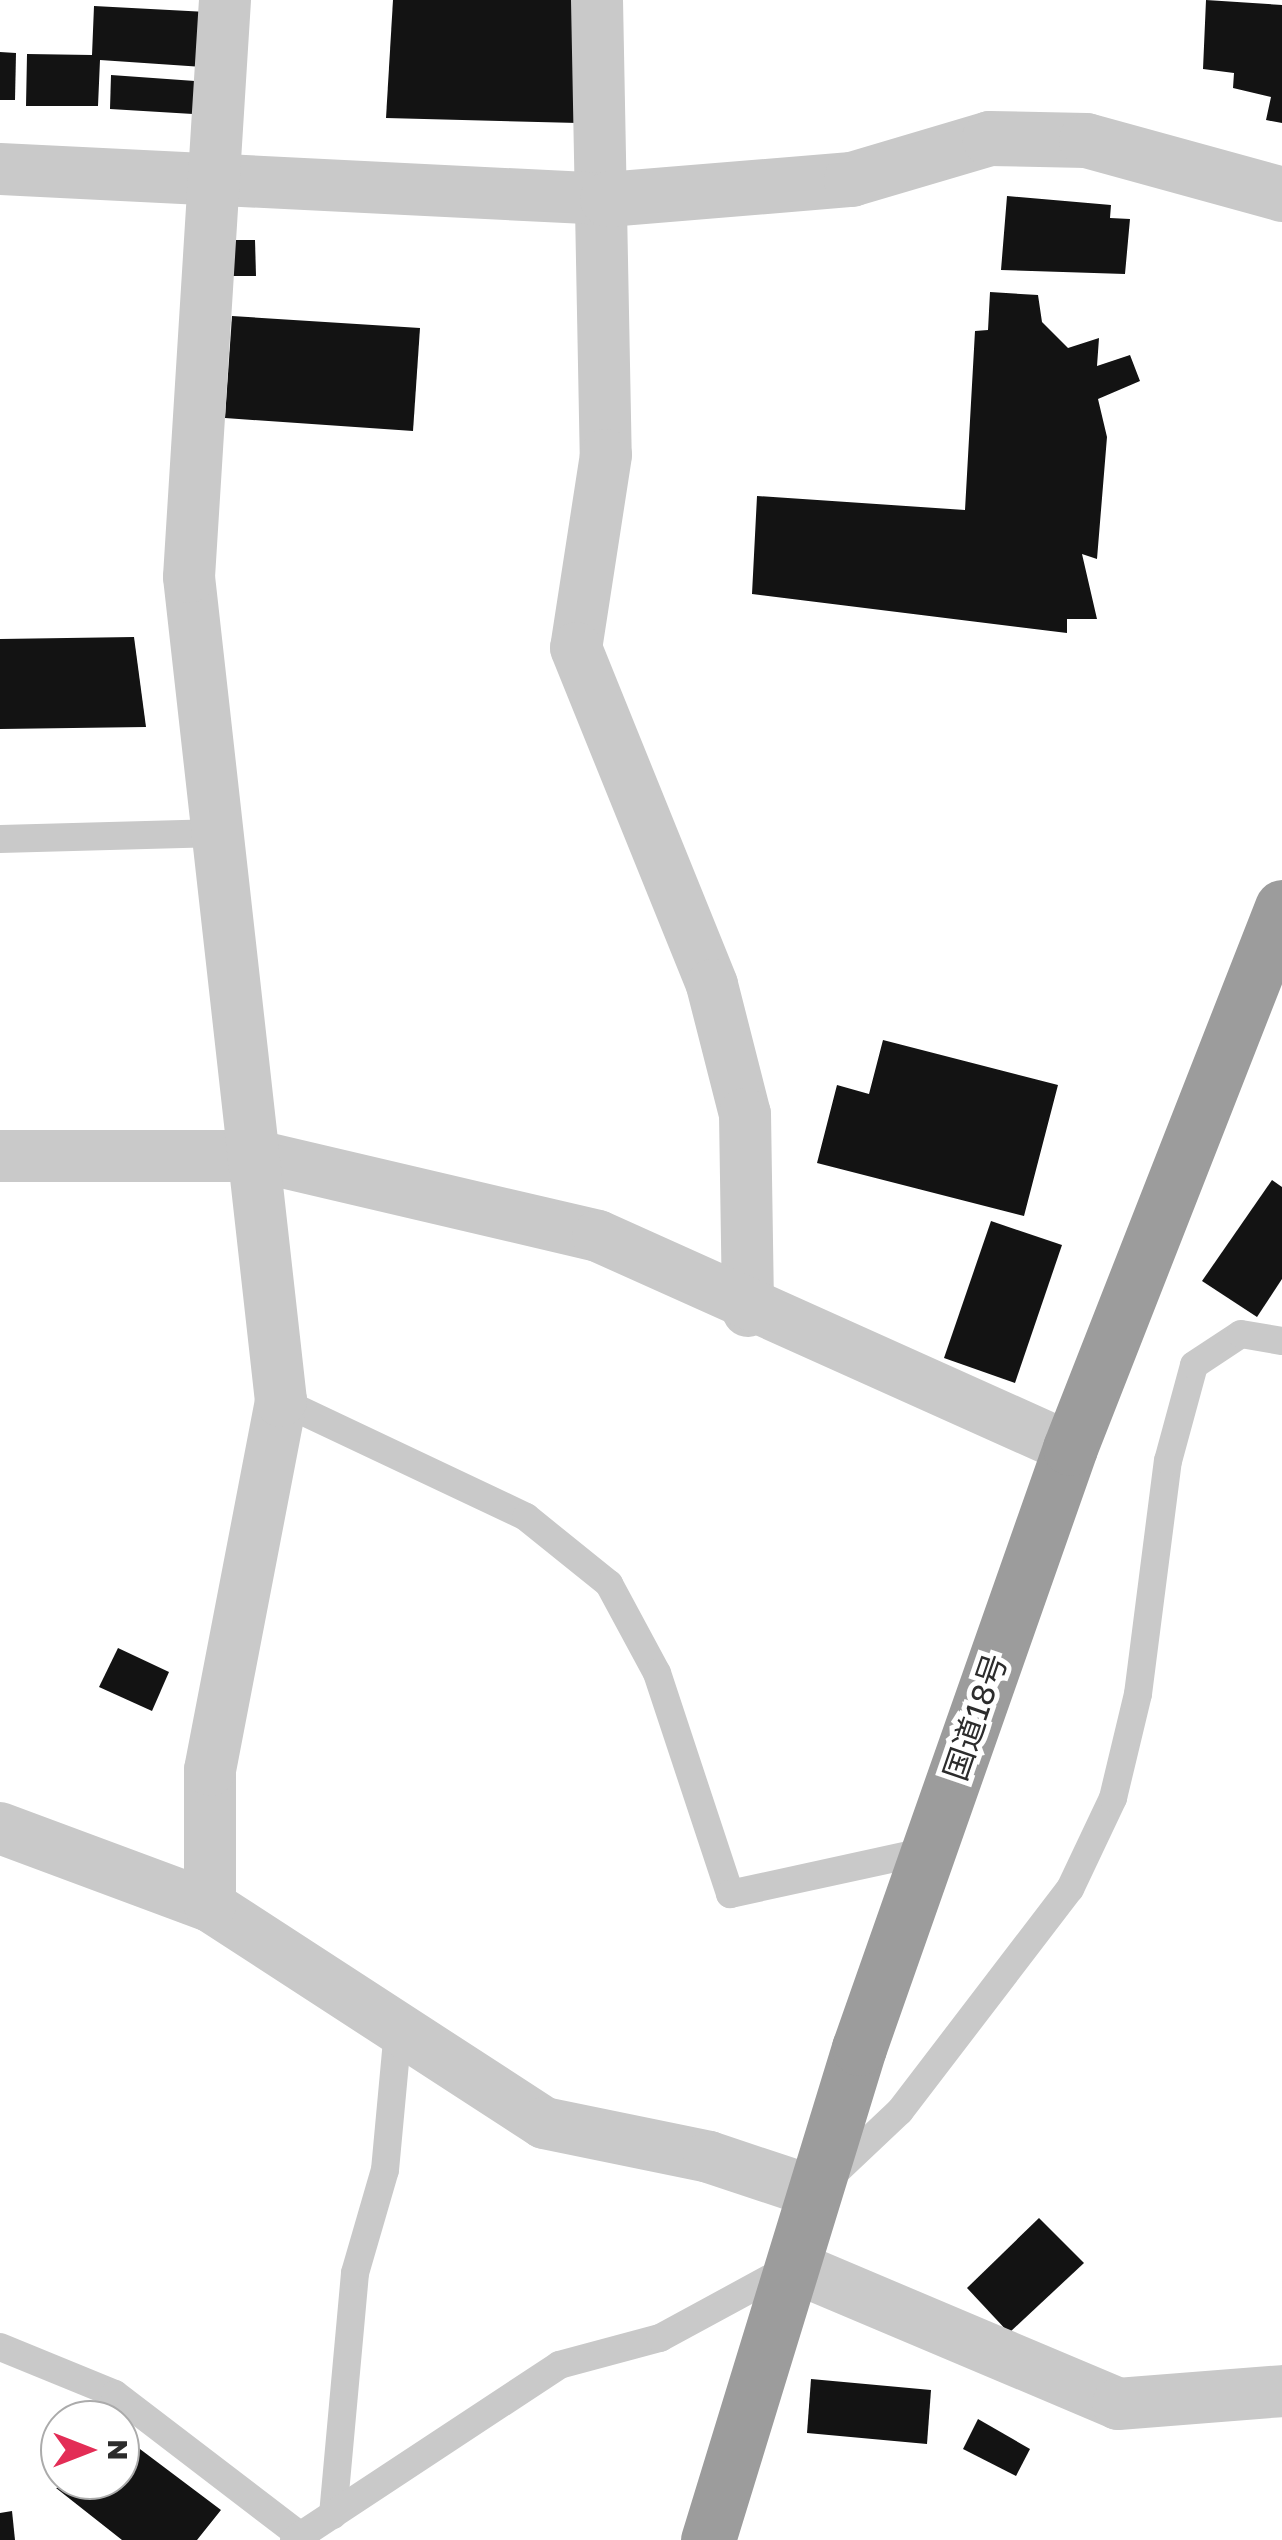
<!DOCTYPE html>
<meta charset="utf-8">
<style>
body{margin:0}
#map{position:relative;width:1282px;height:2540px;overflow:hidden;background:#fff;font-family:"Golos Text","Noto Sans JP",sans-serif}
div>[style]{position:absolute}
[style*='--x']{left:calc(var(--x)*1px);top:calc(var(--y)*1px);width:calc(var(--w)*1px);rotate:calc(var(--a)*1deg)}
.building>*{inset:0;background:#131313}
.service>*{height:28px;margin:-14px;padding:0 14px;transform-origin:14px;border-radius:14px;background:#c9c9c9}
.minor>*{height:52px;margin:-26px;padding:0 26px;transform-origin:26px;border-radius:26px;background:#c9c9c9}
.tertiary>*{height:55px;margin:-27.5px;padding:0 27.5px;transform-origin:27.5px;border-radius:27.5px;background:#c9c9c9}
.trunk>*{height:55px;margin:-27.5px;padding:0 27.5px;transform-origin:27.5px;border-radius:27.5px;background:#9c9c9c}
span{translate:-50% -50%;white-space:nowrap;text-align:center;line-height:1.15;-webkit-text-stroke:10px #fff;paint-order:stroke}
.street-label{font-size:32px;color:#2c2c2c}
.north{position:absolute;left:40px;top:2400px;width:100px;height:100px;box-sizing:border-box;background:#fff;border:2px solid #ababab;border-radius:50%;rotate:90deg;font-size:28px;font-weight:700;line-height:40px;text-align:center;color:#2c2c2c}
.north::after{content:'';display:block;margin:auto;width:35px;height:45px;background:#e32d56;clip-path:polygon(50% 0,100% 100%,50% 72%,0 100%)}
</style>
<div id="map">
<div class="building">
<i style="clip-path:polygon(393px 0,584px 0,578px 123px,386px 118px)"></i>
<i style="clip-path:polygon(1206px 0,1282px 5px,1282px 123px,1266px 120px,1271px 97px,1233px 88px,1234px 73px,1203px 69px)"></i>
<i style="clip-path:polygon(94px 6px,207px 12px,203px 67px,100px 60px,98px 106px,26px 106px,27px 54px,92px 55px)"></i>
<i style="clip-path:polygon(0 52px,16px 53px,15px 100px,0 100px)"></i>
<i style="clip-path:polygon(111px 75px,195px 81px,193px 114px,110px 109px)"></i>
<i style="clip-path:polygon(1007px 196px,1111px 205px,1110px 218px,1130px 219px,1125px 274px,1001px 270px)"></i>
<i style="clip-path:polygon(221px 240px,255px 240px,256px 276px,222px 276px)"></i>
<i style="clip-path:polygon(990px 292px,1038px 295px,1042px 322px,1068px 348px,1099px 338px,1097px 366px,1130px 355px,1140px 381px,1098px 399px,1107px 437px,1097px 559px,1082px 554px,1097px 619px,1067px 619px,1067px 633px,752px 594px,757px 496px,965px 510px,975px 331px,988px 330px)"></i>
<i style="clip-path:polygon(232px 316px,420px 328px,413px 431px,225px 418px)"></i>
<i style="clip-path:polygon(134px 637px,146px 727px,0 729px,0 639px)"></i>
<i style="clip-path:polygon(883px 1040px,1058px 1085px,1024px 1216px,817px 1163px,837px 1085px,869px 1094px)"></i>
<i style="clip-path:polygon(1272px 1180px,1282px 1187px,1282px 1279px,1257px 1317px,1202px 1281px)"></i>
<i style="clip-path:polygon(991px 1221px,1062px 1245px,1015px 1383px,944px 1358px)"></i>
<i style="clip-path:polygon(118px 1648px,169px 1672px,152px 1711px,99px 1687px)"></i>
<i style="clip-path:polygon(1039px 2218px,1084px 2263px,1009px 2333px,967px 2288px)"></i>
<i style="clip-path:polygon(811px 2379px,931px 2390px,927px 2444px,807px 2433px)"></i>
<i style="clip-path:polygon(978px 2419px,1030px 2449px,1016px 2476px,963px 2449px)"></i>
<i style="clip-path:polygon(120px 2434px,221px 2510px,197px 2540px,122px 2540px,56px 2488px,120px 2480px)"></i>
<i style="clip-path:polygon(12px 2511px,15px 2540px,0 2540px,0 2513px)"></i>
</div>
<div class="service">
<i style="--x:0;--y:839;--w:219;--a:-1.6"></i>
<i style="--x:281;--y:1401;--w:271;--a:25.3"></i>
<i style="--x:526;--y:1517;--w:107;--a:38.9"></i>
<i style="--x:609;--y:1584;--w:101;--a:61.7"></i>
<i style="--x:657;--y:1673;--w:233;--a:71.7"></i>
<i style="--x:730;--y:1894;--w:203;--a:-12.3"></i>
<i style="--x:828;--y:2179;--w:99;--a:-43.4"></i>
<i style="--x:900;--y:2111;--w:280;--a:-52.6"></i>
<i style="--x:1070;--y:1889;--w:101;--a:-64.7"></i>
<i style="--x:1113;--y:1798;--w:107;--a:-76.5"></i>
<i style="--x:1138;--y:1694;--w:235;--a:-82.7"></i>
<i style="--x:1168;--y:1461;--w:99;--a:-74.8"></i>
<i style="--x:1194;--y:1365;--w:56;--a:-33.4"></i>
<i style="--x:1241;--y:1334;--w:42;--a:9.7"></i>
<i style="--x:0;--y:2347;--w:124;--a:22.2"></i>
<i style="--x:115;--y:2394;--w:240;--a:37.4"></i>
<i style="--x:333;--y:2515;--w:243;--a:-84.8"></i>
<i style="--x:355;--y:2273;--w:107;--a:-73.8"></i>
<i style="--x:385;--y:2170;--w:142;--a:-84.7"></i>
<i style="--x:294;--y:2540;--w:318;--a:-33.4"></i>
<i style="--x:559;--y:2365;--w:105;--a:-15"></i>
<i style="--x:660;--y:2338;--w:149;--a:-28.5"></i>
</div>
<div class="minor">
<i style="--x:597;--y:0;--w:455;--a:88.9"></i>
<i style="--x:606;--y:455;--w:195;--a:98.8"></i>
<i style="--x:576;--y:648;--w:363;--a:68"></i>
<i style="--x:712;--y:985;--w:133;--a:75.7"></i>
<i style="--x:745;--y:1114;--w:197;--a:89.1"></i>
<i style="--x:0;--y:169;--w:608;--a:2.83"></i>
<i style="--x:0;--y:1156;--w:257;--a:0"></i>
<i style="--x:257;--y:1156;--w:350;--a:13.2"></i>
<i style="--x:598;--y:1236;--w:517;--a:24.19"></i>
<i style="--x:0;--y:1828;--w:224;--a:20.4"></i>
<i style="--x:210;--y:1906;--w:398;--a:33"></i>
<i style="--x:544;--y:2123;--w:168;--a:11.6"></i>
<i style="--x:709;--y:2157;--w:111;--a:18.4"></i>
<i style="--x:210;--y:1906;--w:136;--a:-90"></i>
<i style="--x:210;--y:1770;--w:376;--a:-79.1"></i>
<i style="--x:281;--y:1401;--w:829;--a:-96.37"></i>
<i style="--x:189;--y:577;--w:578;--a:-86.43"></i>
<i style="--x:792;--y:2266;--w:354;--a:22.9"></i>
<i style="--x:1118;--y:2404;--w:165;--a:-4.5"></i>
</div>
<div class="tertiary">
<i style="--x:607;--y:199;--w:245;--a:-4.7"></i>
<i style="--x:851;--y:179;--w:144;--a:-16.5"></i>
<i style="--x:989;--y:138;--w:97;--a:1.2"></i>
<i style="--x:1086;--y:140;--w:203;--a:15.4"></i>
</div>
<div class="trunk">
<i style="--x:708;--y:2540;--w:515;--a:-72.94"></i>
<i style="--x:859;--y:2048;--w:636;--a:-70.62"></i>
<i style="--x:1070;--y:1448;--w:581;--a:-68.6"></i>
</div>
<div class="street-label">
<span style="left:975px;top:1717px;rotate:-71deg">国道18号</span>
</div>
<div class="north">N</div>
</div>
